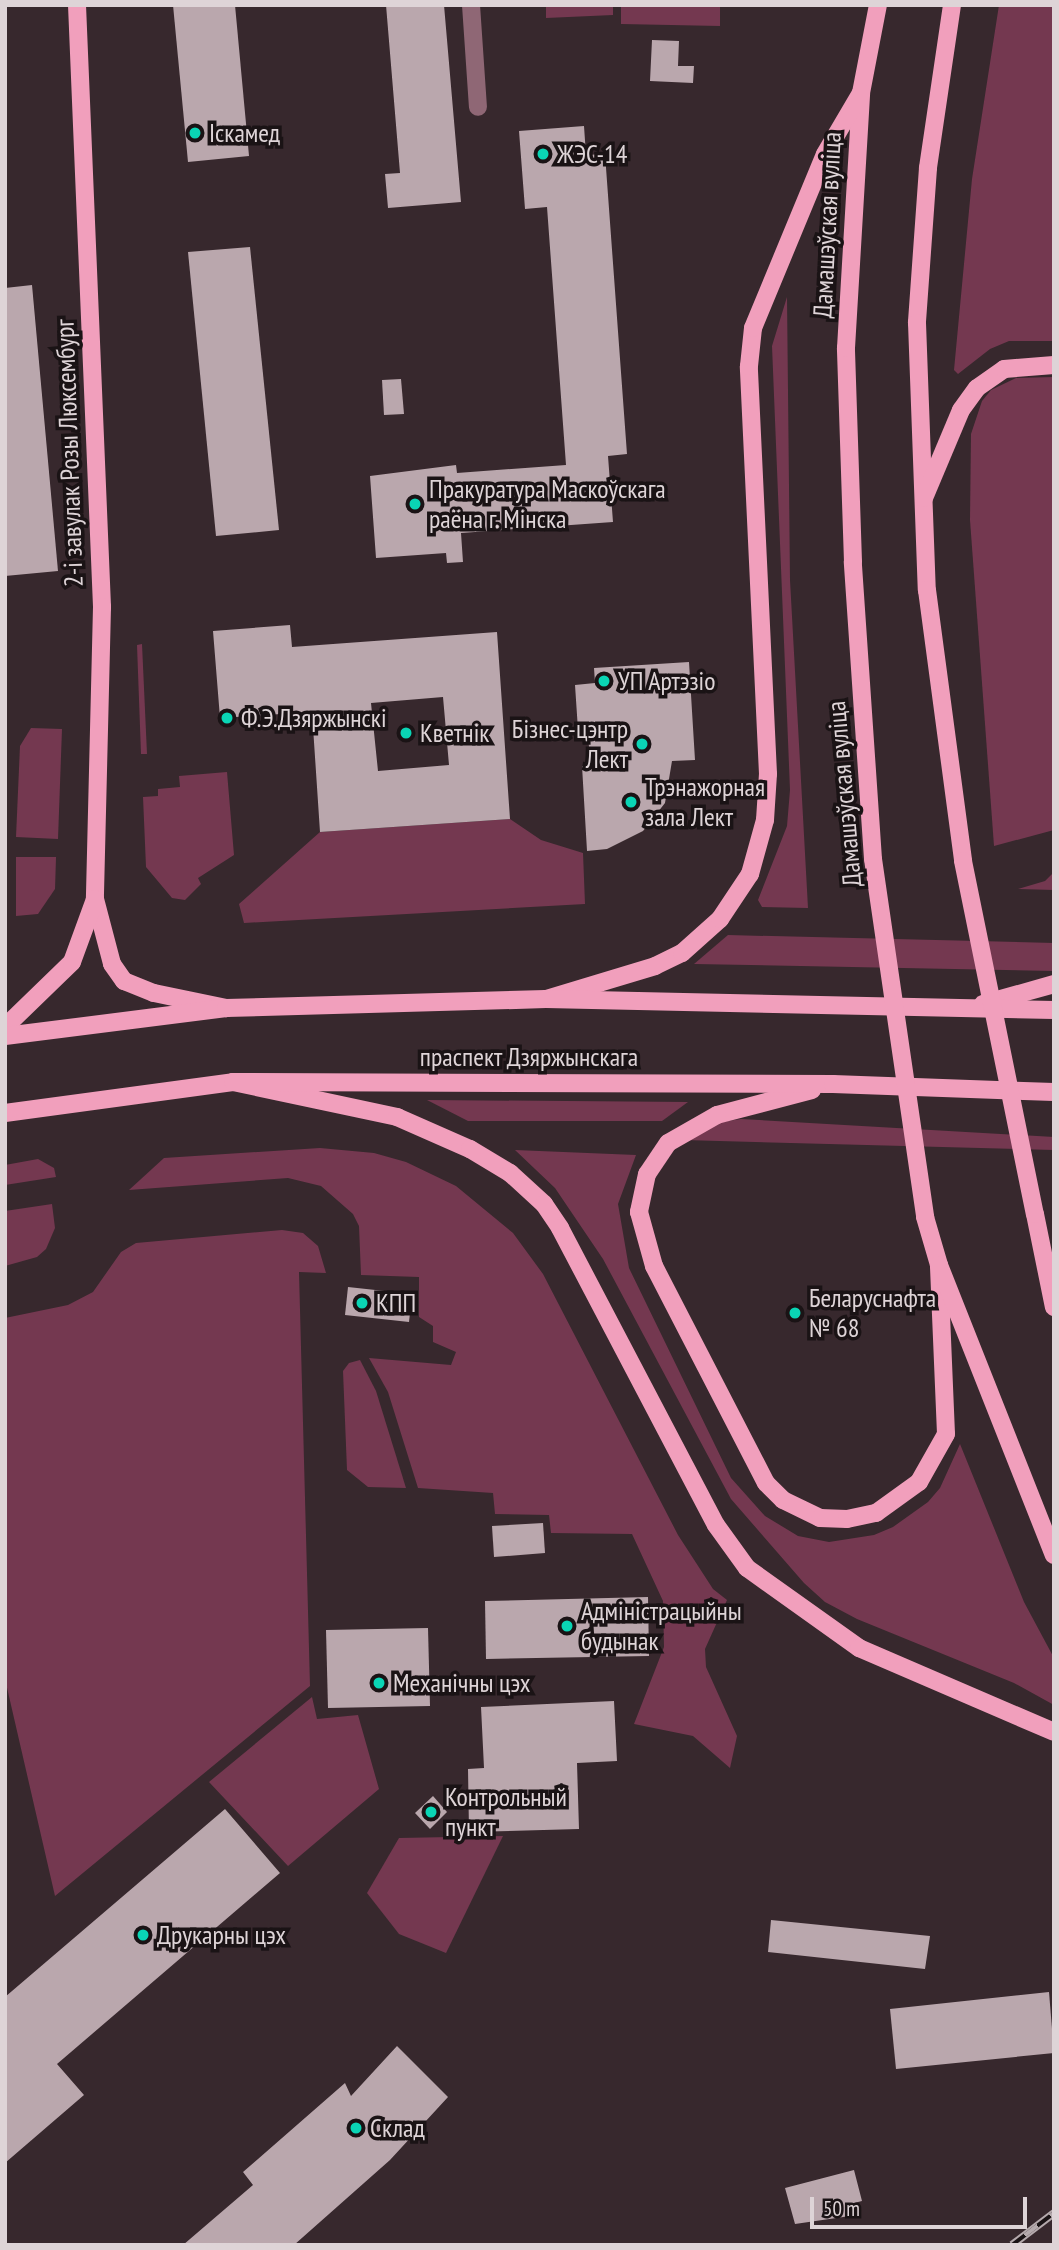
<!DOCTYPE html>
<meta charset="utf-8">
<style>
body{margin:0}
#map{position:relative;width:1059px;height:2250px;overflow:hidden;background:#37282d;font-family:"PT Sans Narrow",sans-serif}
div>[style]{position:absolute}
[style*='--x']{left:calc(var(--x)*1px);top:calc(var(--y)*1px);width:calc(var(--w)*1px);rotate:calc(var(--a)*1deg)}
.green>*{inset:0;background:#743850}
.building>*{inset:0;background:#baa7ad}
.minor>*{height:18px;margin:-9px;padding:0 9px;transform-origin:9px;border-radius:9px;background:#8f6775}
.major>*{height:18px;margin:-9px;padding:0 9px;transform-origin:9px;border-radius:9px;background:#f19fbc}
.rail>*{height:8px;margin-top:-4px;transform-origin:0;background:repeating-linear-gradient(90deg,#1a1315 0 16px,#b5aaad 0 32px);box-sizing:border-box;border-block:2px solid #b5aaad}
.major-bridge>*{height:18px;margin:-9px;padding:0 9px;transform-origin:9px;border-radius:9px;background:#f19fbc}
.dots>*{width:19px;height:19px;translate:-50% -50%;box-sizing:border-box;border:4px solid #1a1315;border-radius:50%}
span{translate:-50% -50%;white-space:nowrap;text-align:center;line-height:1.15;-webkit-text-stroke:7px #1a1315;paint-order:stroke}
.poi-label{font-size:26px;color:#ded4d7}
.left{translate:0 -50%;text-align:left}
.right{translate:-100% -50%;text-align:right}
.street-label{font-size:26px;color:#ded4d7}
.frame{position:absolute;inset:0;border:7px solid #ded4d7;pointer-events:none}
.scale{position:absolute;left:810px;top:2197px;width:217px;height:32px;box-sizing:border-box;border:4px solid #ded4d7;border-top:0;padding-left:9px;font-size:21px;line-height:24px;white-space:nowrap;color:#ded4d7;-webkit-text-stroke:5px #1a1315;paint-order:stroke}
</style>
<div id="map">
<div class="green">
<i style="clip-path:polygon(546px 5px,613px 5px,613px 15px,546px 18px)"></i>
<i style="clip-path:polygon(621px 5px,720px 5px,720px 26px,621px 24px)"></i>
<i style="clip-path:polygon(999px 5px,1054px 5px,1054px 341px,1009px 341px,990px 349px,958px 374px,954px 370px,972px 179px)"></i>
<i style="clip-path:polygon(787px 297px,790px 580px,808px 908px,762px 907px,758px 900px,787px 826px,790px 790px,772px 346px)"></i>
<i style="clip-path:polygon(1054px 377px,1054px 830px,994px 846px,970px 520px,971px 434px,982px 401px,991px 390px,1016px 378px)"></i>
<i style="clip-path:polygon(142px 644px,147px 754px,141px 754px,137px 645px)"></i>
<i style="clip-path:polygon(31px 728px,62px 729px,58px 839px,16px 837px,20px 746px)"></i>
<i style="clip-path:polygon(227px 772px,234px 855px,198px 878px,201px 884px,185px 900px,172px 898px,146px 867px,143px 797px,158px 796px,158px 789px,180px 787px,179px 776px)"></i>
<i style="clip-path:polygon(510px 819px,541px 840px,583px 853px,585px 904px,244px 923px,239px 904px,320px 832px)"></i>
<i style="clip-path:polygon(16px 857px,56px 857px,55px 889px,38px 914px,16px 916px)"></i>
<i style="clip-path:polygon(1054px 872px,1054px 890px,1018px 889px,1045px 881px)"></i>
<i style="clip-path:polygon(728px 935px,1054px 943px,1054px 971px,694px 964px)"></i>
<i style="clip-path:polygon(427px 1100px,688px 1102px,662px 1121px,468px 1121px)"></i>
<i style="clip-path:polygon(741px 1119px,1054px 1137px,1054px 1150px,683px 1140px,721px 1122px)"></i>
<i style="clip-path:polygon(320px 1148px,374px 1153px,406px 1162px,456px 1186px,513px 1233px,543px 1274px,678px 1535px,713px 1589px,727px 1600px,705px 1649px,706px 1667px,737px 1736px,730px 1768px,693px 1736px,634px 1724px,664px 1647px,663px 1601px,632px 1534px,551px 1533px,549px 1515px,495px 1514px,493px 1493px,418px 1488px,388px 1392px,369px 1358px,451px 1365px,456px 1352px,433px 1342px,433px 1326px,419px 1317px,419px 1277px,361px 1275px,359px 1226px,353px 1214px,321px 1186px,288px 1178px,129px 1190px,164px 1158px)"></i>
<i style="clip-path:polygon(515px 1150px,636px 1155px,618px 1204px,629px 1268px,731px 1478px,765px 1516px,798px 1536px,829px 1542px,874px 1535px,893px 1527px,928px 1502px,940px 1488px,960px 1444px,1024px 1602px,1054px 1658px,1054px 1705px,1014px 1683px,857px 1619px,825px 1602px,804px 1583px,731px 1499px,603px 1259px,555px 1188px)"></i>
<i style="clip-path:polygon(38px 1159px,54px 1168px,56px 1177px,5px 1185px,5px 1165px)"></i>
<i style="clip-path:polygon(52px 1204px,55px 1228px,46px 1249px,37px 1257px,5px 1266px,5px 1211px)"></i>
<i style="clip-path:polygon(282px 1230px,303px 1233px,318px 1246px,326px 1273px,299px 1272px,310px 1686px,55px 1896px,5px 1679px,5px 1318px,68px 1305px,93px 1292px,121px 1252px,136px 1243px)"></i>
<i style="clip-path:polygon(360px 1360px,376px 1391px,406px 1488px,368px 1487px,347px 1470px,343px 1371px,349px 1363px)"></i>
<i style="clip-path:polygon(312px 1697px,317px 1719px,358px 1715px,379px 1789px,288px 1866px,209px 1782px)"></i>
<i style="clip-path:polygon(503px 1836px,446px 1953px,399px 1934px,367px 1893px,399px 1838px)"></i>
</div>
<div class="building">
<i style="clip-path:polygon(173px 5px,235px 5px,249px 156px,188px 162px)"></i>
<i style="clip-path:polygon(386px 5px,444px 5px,461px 202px,388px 208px,385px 174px,400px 173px)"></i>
<i style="clip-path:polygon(652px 40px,679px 41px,678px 66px,694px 66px,693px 83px,650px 81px)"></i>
<i style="clip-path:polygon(584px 126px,586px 155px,605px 154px,627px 454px,608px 456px,613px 522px,461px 533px,463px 562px,447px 563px,446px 553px,376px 558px,370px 476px,456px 465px,457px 473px,566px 465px,547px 207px,525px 209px,519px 131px)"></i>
<i style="clip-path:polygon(250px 247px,279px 530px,216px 536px,188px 252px)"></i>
<i style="clip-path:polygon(32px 285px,58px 571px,5px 576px,5px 288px)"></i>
<i style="clip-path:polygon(401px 379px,404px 414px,384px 415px,382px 380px)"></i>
<i style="clip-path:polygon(evenodd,290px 625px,292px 647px,497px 632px,510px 819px,320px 832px,312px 712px,220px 718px,213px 631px,290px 625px,443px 697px,449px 765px,378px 771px,371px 703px,443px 697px)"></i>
<i style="clip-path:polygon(689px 662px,695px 760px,672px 761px,665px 803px,643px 831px,607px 849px,587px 851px,582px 766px,590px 766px,588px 730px,578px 730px,575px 685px,595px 683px,594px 668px)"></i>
<i style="clip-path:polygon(348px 1287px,412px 1294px,409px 1322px,345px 1315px)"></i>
<i style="clip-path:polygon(543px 1523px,545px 1553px,494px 1557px,492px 1526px)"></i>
<i style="clip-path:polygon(648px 1597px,649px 1656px,486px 1659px,485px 1601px)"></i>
<i style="clip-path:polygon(428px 1628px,430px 1706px,328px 1708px,326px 1630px)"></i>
<i style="clip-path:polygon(614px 1701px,617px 1761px,577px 1763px,579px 1829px,469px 1832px,468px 1769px,484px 1768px,481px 1707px)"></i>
<i style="clip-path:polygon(433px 1796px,447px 1812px,430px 1829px,415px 1813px)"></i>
<i style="clip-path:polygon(225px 1809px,280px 1873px,57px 2064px,84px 2095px,5px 2163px,5px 1997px)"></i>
<i style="clip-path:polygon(771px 1920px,930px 1936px,925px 1969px,768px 1952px)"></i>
<i style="clip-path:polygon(1049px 1992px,1054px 2053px,896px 2069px,890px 2009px)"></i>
<i style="clip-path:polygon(397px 2046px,448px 2097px,390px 2160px,294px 2245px,183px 2245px,253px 2185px,243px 2172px,345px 2083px,351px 2096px)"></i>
<i style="clip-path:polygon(854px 2170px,862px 2201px,850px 2204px,850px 2216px,795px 2224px,785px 2188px)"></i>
</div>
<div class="minor">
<i style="--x:471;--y:5;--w:102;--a:86.1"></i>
</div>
<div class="major">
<i style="--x:77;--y:5;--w:603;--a:87.62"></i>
<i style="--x:102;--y:607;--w:292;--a:91.4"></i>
<i style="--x:95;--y:899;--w:67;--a:75.3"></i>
<i style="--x:112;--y:964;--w:21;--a:55"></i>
<i style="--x:124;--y:981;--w:32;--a:22"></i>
<i style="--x:154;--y:993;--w:74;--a:11.8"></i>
<i style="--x:952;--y:5;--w:165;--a:98.4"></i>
<i style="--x:928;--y:168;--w:155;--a:94.1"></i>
<i style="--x:917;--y:323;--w:267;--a:87.9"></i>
<i style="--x:927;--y:590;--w:273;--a:82.4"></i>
<i style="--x:924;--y:498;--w:95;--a:-67.2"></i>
<i style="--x:961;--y:410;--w:27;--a:-54"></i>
<i style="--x:977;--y:388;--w:33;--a:-35"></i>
<i style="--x:1004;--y:369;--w:50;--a:-4.6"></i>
<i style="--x:873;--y:859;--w:298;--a:-93.9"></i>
<i style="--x:853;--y:562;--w:214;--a:-91.9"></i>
<i style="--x:846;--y:348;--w:255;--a:-86.6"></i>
<i style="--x:861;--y:93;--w:90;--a:-79.1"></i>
<i style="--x:546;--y:999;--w:114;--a:-16.8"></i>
<i style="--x:655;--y:966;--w:30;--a:-26"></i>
<i style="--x:682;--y:953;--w:51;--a:-41.8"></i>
<i style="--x:720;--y:919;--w:54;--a:-56.3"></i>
<i style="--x:750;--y:874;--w:56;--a:-74.5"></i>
<i style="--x:765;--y:820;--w:46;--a:-86.3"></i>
<i style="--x:768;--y:774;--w:408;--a:-92.7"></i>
<i style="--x:749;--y:366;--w:38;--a:-84"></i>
<i style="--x:753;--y:328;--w:188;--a:-67.5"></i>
<i style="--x:825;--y:154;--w:71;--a:-59.5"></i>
<i style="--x:983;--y:1004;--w:74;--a:-15.7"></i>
<i style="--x:5;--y:1027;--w:93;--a:-44.1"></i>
<i style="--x:72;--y:962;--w:67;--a:-69.9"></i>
<i style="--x:5;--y:1036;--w:223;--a:-7.2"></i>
<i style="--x:226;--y:1008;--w:320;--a:-1.6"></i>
<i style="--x:546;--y:999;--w:508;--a:1.24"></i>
<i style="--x:233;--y:1082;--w:168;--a:12"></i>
<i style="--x:397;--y:1117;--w:80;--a:23.7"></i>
<i style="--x:470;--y:1149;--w:47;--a:31"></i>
<i style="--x:510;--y:1173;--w:46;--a:42.4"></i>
<i style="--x:544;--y:1204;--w:29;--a:56"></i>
<i style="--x:560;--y:1228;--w:335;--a:62.3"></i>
<i style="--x:716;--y:1525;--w:53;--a:54.2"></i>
<i style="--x:747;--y:1568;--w:138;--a:35.5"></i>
<i style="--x:859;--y:1648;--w:212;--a:23.3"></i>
<i style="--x:812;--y:1090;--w:98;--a:165.3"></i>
<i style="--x:717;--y:1115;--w:56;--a:150.3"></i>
<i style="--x:668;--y:1143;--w:37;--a:124"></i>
<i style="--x:647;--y:1174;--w:39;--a:102"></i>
<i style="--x:639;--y:1212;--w:56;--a:74.5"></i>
<i style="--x:654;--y:1266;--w:244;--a:62.7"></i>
<i style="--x:766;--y:1483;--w:24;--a:45"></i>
<i style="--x:783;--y:1500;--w:41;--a:25.9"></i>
<i style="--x:820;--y:1518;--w:27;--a:2"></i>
<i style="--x:847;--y:1519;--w:30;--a:-12"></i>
<i style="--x:876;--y:1513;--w:53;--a:-35.8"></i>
<i style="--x:919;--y:1482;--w:55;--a:-60.6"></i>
<i style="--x:946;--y:1434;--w:169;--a:-92.4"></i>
<i style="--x:5;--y:1113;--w:230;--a:-7.7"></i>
<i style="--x:233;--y:1082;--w:600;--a:0.19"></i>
<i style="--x:833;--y:1084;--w:221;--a:2.1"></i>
<i style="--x:1035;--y:1214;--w:95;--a:78.5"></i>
<i style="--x:925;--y:1217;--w:50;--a:73.7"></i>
<i style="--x:939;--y:1265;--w:312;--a:68.4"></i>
</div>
<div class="rail">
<i style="--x:1012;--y:2245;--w:53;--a:-37.3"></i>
</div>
<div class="major-bridge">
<i style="--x:873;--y:859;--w:362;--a:81.7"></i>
<i style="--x:963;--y:861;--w:360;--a:78.5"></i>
</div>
<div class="dots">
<i style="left:195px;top:133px;background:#0ad5b5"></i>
<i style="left:543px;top:154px;background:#0ad5b5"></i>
<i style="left:415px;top:504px;background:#0ad5b5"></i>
<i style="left:604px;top:681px;background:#0ad5b5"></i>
<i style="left:227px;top:718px;background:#0ad5b5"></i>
<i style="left:406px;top:733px;background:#0ad5b5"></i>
<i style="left:642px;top:744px;background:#0ad5b5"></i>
<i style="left:631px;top:802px;background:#0ad5b5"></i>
<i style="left:362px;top:1303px;background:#0ad5b5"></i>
<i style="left:795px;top:1313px;background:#0ad5b5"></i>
<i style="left:567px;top:1626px;background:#0ad5b5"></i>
<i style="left:379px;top:1683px;background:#0ad5b5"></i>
<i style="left:431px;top:1812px;background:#0ad5b5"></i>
<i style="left:143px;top:1935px;background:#0ad5b5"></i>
<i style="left:356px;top:2128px;background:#0ad5b5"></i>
</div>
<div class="poi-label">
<span class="left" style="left:209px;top:133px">Іскамед</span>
<span class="left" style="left:557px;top:154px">ЖЭС-14</span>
<span class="left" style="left:429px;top:504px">Пракуратура Маскоўскага<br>раёна г. Мінска</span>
<span class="left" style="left:618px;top:681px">УП Артэзіо</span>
<span class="left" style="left:241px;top:718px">Ф.Э.Дзяржынскі</span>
<span class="right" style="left:628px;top:744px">Бізнес-цэнтр<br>Лект</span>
<span class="left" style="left:420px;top:733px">Кветнік</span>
<span class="left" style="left:645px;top:802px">Трэнажорная<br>зала Лект</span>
<span class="left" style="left:809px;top:1313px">Беларуснафта<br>№ 68</span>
<span class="left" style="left:376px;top:1303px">КПП</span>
<span class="left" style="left:581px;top:1626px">Адміністрацыйны<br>будынак</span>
<span class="left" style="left:393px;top:1683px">Механічны цэх</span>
<span class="left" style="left:445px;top:1812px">Контрольный<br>пункт</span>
<span class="left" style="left:157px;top:1935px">Друкарны цэх</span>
<span class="left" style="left:370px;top:2128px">Склад</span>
</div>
<div class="street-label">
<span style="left:827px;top:225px;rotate:-87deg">Дамашэўская вуліца</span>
<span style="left:69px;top:453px;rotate:-92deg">2-і завулак Розы Люксембург</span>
<span style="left:844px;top:794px;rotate:-95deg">Дамашэўская вуліца</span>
<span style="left:529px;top:1057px">праспект Дзяржынскага</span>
</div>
<div class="frame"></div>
<div class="scale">50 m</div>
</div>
